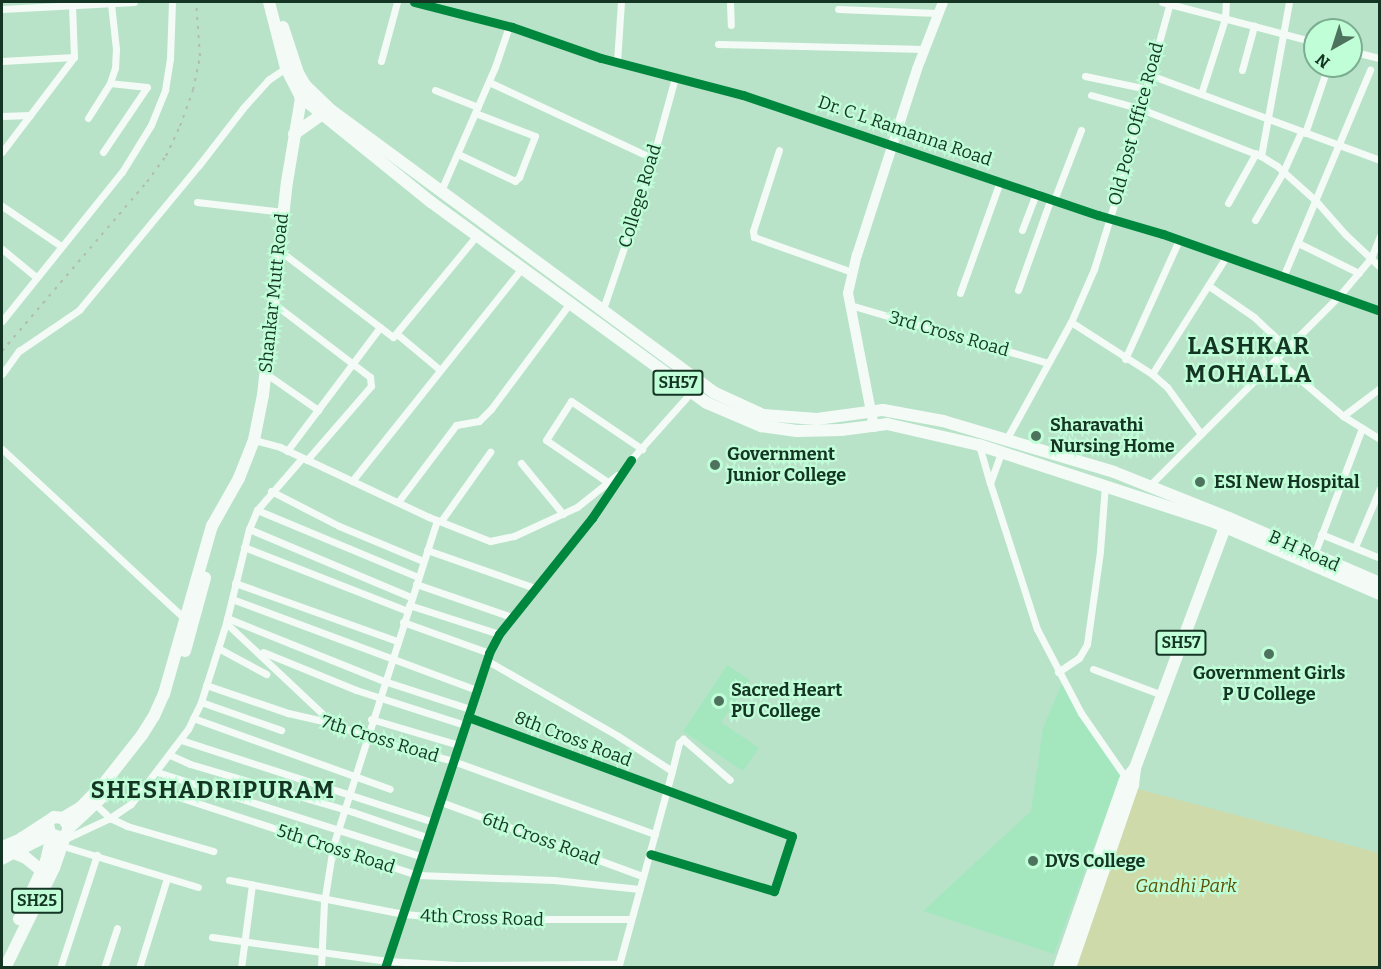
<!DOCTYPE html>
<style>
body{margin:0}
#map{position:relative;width:1381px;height:969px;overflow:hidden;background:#b8e3c9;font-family:Bitter,serif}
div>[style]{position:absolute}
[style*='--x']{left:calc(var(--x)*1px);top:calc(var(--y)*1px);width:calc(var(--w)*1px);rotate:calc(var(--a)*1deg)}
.built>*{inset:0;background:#a4e7bf}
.green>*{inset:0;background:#cfdaaa}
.street>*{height:7px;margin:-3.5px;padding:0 3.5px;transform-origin:3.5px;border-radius:3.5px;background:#f4fbf7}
.secondary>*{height:10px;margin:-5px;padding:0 5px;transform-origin:5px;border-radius:5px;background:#f4fbf7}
.primary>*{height:12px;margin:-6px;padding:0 6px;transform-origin:6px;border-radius:6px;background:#f4fbf7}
.rail>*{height:2px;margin-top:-1px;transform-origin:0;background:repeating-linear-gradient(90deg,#b1bcb5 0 3px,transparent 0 9px)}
.cycleway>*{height:9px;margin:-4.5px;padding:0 4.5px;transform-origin:4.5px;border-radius:4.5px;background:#00873e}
.dots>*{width:16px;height:16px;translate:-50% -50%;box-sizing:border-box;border:3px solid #c0fed8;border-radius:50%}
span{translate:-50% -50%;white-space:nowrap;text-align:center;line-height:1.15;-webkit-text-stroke:4.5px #c0fed8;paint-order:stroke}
.shield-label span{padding:2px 4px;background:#c0fed8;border:2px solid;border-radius:4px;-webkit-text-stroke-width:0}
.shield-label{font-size:16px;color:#143523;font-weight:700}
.street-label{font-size:18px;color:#143523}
.poi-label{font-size:18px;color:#143523;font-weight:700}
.left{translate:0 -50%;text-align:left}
.park-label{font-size:18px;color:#5f5000;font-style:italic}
.district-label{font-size:24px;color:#143523;font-weight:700;letter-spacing:1.5px}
.frame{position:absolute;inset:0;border:3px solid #143523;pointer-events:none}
.north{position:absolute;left:1303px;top:18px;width:60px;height:60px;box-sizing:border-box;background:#c0fed8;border:2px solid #7bae90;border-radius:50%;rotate:219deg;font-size:16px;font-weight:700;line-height:24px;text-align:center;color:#143523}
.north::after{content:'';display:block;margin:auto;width:21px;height:27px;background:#4d725d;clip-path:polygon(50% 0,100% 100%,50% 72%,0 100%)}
</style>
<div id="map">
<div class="built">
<i style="clip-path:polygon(727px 665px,750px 680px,721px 722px,759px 748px,743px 771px,683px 731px)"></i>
<i style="clip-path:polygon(1062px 683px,1121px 774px,1054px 954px,923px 911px,1031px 811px,1043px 728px)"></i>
</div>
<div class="green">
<i style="clip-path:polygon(1134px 788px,1379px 853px,1379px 967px,1068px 968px)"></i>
</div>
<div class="street">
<i style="--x:414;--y:2;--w:101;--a:14.3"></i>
<i style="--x:512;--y:27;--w:94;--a:19.2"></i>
<i style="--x:601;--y:58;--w:147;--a:14.6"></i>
<i style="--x:743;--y:95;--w:375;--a:18.7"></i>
<i style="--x:1098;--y:215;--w:68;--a:16.3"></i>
<i style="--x:1163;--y:234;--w:230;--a:19.5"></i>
<i style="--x:730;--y:2;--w:23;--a:88"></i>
<i style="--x:1162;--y:2;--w:158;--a:14.7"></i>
<i style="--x:2;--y:9;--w:132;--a:-3"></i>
<i style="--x:838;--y:9;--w:99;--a:2.3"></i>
<i style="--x:718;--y:44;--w:206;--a:1.4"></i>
<i style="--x:1351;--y:51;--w:30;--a:14"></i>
<i style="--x:2;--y:61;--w:72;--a:-3.2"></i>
<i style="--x:381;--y:61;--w:61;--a:-74.8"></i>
<i style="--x:617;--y:62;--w:60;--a:-86.2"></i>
<i style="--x:1242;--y:70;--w:46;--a:-74.7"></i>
<i style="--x:1150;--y:75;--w:245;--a:20.3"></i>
<i style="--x:1085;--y:76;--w:63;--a:11.8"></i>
<i style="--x:489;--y:82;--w:180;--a:25"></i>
<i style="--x:435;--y:90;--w:46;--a:21.6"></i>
<i style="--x:1201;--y:94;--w:79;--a:-72.3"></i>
<i style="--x:1225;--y:19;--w:17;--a:-87"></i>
<i style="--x:1091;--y:95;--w:52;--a:15.6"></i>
<i style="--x:1141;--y:109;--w:129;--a:21.4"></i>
<i style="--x:1261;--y:156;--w:19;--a:32"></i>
<i style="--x:1277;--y:166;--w:52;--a:41.9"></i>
<i style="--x:1316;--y:201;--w:44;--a:48.7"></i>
<i style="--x:1345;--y:234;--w:48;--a:43.3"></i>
<i style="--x:2;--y:116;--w:28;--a:-2"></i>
<i style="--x:88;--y:118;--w:41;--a:-57.8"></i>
<i style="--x:110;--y:83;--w:16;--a:-72"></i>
<i style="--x:115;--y:68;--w:19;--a:-87"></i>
<i style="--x:116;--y:49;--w:45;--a:-96.3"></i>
<i style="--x:1305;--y:133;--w:71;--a:-71.1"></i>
<i style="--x:779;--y:150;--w:85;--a:107.8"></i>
<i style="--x:753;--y:231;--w:6;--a:81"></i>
<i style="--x:754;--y:237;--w:104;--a:19.7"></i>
<i style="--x:2;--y:152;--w:119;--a:-52.8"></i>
<i style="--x:74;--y:57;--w:52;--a:-92.2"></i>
<i style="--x:103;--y:152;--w:78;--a:-55.9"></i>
<i style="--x:147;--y:87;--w:37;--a:-174"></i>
<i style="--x:458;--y:154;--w:63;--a:25.3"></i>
<i style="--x:515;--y:181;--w:6;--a:-45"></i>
<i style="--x:519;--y:177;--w:44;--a:-68.7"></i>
<i style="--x:535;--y:136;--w:64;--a:-159"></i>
<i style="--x:1261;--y:156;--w:157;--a:-79.7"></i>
<i style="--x:440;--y:193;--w:137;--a:-66.4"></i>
<i style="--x:495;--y:67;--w:43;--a:-71.1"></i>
<i style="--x:1054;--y:200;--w:75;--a:-68.9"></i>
<i style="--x:197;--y:202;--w:87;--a:6.6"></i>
<i style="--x:1228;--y:203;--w:57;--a:-60.8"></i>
<i style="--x:2;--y:206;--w:71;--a:34.1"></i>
<i style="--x:1255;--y:220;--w:56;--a:-59.7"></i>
<i style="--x:1283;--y:172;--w:44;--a:-65.8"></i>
<i style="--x:1022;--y:230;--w:40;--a:-69"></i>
<i style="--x:1298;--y:243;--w:68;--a:26.2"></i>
<i style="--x:2;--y:249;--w:44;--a:39.5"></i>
<i style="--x:280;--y:251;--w:142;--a:37.3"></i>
<i style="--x:393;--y:337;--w:132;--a:-50.5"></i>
<i style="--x:1283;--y:277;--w:225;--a:-67.2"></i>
<i style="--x:1209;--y:286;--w:55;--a:34.6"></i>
<i style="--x:1254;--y:317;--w:45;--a:43.2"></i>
<i style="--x:1018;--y:290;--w:98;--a:-70.3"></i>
<i style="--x:960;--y:293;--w:119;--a:-70.3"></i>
<i style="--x:273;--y:303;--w:122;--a:37.3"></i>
<i style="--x:370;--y:377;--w:9;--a:84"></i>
<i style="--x:371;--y:386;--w:98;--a:130.9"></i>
<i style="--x:850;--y:305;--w:206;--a:16.3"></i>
<i style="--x:602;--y:312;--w:136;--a:-71.2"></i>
<i style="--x:646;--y:183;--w:109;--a:-74.6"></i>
<i style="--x:2;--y:321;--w:191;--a:-51.2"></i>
<i style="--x:122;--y:172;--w:55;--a:-58.3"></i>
<i style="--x:151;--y:125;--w:38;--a:-68"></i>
<i style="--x:165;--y:90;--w:31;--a:-81"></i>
<i style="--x:170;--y:59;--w:57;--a:-88"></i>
<i style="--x:1071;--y:322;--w:96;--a:32.7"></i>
<i style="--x:1152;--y:374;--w:20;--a:41"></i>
<i style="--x:1167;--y:387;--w:58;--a:54.1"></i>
<i style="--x:397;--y:334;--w:56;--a:39.9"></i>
<i style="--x:1125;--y:359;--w:131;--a:-65.6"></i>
<i style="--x:1276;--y:359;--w:88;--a:40.4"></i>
<i style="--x:1343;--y:416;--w:44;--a:31.9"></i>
<i style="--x:265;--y:373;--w:65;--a:34.9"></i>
<i style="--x:2;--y:374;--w:29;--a:-54"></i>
<i style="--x:19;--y:351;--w:73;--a:-34.3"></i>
<i style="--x:79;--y:310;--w:188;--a:-50.4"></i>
<i style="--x:199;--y:165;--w:72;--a:-52.3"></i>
<i style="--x:243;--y:108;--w:38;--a:-48"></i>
<i style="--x:268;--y:80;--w:22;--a:-34"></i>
<i style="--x:1152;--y:374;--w:138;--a:-57.7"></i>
<i style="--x:1343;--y:416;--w:46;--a:-37.1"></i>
<i style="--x:254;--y:440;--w:27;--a:15"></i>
<i style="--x:280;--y:447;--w:165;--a:25.2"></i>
<i style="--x:429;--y:517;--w:66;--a:21.5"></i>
<i style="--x:490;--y:541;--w:25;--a:-12"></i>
<i style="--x:514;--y:536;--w:69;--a:-24.7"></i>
<i style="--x:577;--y:507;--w:51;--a:-38.7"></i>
<i style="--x:1006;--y:440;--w:135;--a:-61.2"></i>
<i style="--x:1071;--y:322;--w:58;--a:-66.5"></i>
<i style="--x:1094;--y:269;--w:64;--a:-72.7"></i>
<i style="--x:1113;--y:208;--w:214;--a:-74.5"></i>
<i style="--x:979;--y:445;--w:40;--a:74"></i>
<i style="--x:2;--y:449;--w:250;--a:42.9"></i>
<i style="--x:287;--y:451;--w:155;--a:-53.1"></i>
<i style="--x:1001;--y:453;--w:32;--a:110"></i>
<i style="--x:990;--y:483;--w:153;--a:72.2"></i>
<i style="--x:1037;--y:629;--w:95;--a:62.4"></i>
<i style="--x:1081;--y:713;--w:83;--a:55.3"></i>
<i style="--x:521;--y:463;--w:66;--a:50.5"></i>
<i style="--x:628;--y:463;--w:98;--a:-48.3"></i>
<i style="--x:352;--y:481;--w:273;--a:-51.4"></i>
<i style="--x:609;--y:483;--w:76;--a:-145.7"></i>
<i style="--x:546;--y:440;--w:46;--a:-57.3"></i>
<i style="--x:571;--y:401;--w:86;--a:34.1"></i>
<i style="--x:1148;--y:487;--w:270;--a:-45"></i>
<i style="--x:1339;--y:296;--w:50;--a:-49.9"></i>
<i style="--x:1371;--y:258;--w:24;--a:-68"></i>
<i style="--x:271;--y:491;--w:76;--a:27.2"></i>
<i style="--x:339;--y:526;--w:91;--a:22.6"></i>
<i style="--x:398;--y:502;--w:96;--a:-53"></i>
<i style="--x:456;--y:425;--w:23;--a:-10"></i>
<i style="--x:479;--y:421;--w:17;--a:-45"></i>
<i style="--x:491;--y:409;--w:132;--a:-53.3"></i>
<i style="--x:257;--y:510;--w:174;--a:22.6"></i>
<i style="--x:441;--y:521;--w:85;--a:-54.6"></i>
<i style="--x:249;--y:529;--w:176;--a:22.8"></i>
<i style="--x:1321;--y:534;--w:64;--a:22.1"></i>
<i style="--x:244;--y:547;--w:175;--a:21.4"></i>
<i style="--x:1355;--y:547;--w:64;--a:-67"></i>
<i style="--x:427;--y:550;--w:114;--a:19.4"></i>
<i style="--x:1314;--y:555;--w:136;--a:-69.3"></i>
<i style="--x:235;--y:583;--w:172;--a:19.7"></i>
<i style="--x:416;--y:584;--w:102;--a:19"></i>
<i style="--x:232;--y:599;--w:261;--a:20.4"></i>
<i style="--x:409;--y:605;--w:95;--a:17.9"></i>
<i style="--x:227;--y:618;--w:169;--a:21.9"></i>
<i style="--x:384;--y:681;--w:90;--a:18"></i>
<i style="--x:403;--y:622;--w:91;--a:19.8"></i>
<i style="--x:226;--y:623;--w:143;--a:43.3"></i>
<i style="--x:218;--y:648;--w:55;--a:28.4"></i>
<i style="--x:263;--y:652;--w:100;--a:22.2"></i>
<i style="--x:356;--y:690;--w:114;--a:17.8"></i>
<i style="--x:486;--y:660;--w:152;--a:29.9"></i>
<i style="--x:618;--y:736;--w:64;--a:32.9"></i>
<i style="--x:672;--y:771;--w:204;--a:105.3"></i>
<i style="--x:1093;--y:669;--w:74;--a:20.6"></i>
<i style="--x:1058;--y:672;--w:25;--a:-34"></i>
<i style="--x:1079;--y:658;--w:16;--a:-60"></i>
<i style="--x:1087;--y:644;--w:94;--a:-82"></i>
<i style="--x:1100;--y:551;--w:67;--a:-85.7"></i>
<i style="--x:206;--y:685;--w:87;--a:18.9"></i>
<i style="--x:288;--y:713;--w:45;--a:12.8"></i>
<i style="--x:332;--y:723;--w:37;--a:22"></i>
<i style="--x:366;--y:737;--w:90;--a:15.4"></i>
<i style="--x:453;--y:761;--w:215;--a:19.9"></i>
<i style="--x:201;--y:702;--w:85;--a:19.3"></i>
<i style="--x:468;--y:717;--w:345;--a:20.2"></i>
<i style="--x:792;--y:836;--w:58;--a:108.1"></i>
<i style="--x:774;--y:891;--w:129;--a:-163.4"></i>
<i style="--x:193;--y:718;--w:209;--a:19.8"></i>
<i style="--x:371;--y:719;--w:92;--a:16.5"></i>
<i style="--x:181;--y:740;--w:266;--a:18"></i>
<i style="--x:170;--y:755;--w:22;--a:24"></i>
<i style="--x:190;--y:764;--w:170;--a:16.4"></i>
<i style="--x:353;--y:812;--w:80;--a:18.9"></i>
<i style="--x:672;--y:771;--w:29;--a:-76"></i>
<i style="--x:679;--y:743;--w:6;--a:-45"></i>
<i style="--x:683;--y:739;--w:62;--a:41.1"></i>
<i style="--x:157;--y:772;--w:279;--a:17.7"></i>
<i style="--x:145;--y:786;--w:286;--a:18.1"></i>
<i style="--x:417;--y:875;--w:137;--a:2.1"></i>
<i style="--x:554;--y:880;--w:86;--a:6"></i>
<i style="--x:441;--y:802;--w:214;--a:20.2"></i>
<i style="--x:95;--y:804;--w:21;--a:43"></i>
<i style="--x:110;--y:818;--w:19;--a:25"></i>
<i style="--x:127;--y:826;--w:90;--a:16.2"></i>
<i style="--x:65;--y:839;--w:50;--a:-25"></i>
<i style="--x:110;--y:818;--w:25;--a:-34"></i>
<i style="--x:131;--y:804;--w:94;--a:-52.8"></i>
<i style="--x:188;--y:729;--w:30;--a:-64"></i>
<i style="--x:201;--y:702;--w:83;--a:-72.4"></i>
<i style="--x:226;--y:623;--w:97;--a:-76.3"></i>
<i style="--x:249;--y:529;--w:21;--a:-67"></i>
<i style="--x:257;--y:510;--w:69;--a:-49.1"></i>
<i style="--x:63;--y:846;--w:141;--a:16.9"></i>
<i style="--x:229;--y:880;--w:178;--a:11"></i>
<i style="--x:404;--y:914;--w:55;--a:5.2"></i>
<i style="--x:459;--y:919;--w:172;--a:0"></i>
<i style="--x:212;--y:937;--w:177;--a:7.8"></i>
<i style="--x:387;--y:961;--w:70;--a:3.3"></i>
<i style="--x:457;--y:965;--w:162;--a:-0.4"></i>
<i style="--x:60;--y:968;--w:119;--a:-71.9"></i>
<i style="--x:104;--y:968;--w:42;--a:-72"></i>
<i style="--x:139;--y:968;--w:94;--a:-72.7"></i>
<i style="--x:241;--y:968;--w:84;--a:-82.5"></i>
<i style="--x:321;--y:968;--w:65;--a:-87.4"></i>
<i style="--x:324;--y:903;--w:58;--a:-81"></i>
<i style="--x:333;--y:846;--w:342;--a:-72.3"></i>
<i style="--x:385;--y:968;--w:332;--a:-71.7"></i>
<i style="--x:489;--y:653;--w:21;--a:-62"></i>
<i style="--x:499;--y:634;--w:149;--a:-51.3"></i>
<i style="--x:592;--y:518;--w:70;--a:-56.1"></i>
</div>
<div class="secondary">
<i style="--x:874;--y:427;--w:136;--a:-101"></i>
<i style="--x:848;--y:293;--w:39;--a:-77"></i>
<i style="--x:857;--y:255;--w:195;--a:-72.1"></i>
<i style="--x:917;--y:69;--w:72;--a:-68.8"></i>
<i style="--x:2;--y:846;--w:21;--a:-23"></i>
<i style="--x:2;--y:860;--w:21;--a:-29"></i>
</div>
<div class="primary">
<i style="--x:269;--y:2;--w:68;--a:75.6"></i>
<i style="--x:286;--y:68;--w:31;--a:63"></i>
<i style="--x:300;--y:96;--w:169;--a:39"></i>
<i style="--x:431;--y:202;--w:341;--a:36.1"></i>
<i style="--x:707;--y:403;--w:59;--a:23.1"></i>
<i style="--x:761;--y:426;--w:36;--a:8"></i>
<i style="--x:797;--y:431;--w:44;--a:-1.3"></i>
<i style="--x:841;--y:430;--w:46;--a:-7.4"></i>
<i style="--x:887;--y:424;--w:94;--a:12.9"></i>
<i style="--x:979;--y:445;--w:242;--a:18.1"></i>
<i style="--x:1209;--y:520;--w:186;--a:23.4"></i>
<i style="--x:283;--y:27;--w:48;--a:71.9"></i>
<i style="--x:298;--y:73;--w:14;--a:60"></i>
<i style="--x:305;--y:85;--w:36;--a:44"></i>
<i style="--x:331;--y:110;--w:475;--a:36.4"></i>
<i style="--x:713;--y:392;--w:55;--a:24.7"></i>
<i style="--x:763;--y:415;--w:54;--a:4.2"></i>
<i style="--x:817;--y:419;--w:67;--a:-7.8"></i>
<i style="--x:883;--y:410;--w:61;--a:10.4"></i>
<i style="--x:943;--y:421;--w:178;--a:16.6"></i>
<i style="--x:1114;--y:472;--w:124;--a:21.8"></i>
<i style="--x:1229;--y:518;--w:164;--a:23.3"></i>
<i style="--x:294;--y:134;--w:35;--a:-35"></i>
<i style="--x:185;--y:651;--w:76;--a:-74.7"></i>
<i style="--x:63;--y:818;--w:21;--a:-31"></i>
<i style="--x:81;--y:807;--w:35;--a:-46"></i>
<i style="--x:105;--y:782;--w:60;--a:-51.8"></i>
<i style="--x:142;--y:735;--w:22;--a:-58"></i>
<i style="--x:154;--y:716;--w:24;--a:-66"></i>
<i style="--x:164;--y:694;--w:175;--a:-74.1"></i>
<i style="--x:212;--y:526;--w:55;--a:-60.6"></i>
<i style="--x:239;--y:478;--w:41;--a:-68.5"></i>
<i style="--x:254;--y:440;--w:46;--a:-78.7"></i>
<i style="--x:263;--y:395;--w:214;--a:-83.6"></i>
<i style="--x:287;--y:182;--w:91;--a:-80.5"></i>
<i style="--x:48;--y:824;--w:10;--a:79"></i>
<i style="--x:50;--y:834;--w:9;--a:18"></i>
<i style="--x:68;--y:829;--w:47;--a:-43.3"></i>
<i style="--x:17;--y:845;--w:9;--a:-54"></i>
<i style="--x:22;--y:838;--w:38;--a:-33"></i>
<i style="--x:54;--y:817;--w:9;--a:6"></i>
<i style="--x:63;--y:818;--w:7;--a:56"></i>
<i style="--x:2;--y:853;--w:17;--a:-28"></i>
<i style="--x:17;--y:845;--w:8;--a:14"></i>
<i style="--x:25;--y:847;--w:28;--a:-27"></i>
<i style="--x:14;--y:853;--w:13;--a:23"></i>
<i style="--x:26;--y:858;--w:21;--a:39"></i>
<i style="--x:19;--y:919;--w:64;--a:-65"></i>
<i style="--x:46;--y:861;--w:26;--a:-77"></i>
<i style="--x:5;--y:968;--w:111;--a:-63.9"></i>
<i style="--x:54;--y:868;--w:36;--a:-71"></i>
<i style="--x:1059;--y:968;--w:199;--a:-70.7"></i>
<i style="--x:1125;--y:780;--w:16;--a:-50"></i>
<i style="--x:1070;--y:968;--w:194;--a:-71"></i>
<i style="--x:1133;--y:785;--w:17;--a:-83"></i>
<i style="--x:1135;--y:768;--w:263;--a:-69.5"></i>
</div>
<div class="rail">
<i style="--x:2;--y:351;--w:223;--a:-49.4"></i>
<i style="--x:147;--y:182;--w:32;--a:-54"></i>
<i style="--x:166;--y:156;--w:33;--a:-65"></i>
<i style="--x:180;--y:126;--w:38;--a:-70"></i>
<i style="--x:193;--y:90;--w:35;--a:-78"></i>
<i style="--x:200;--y:56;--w:54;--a:-94.2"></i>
</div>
<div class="cycleway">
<i style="--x:414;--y:2;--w:101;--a:14.3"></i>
<i style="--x:512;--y:27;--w:94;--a:19.2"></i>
<i style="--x:601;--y:58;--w:147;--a:14.6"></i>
<i style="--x:743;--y:95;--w:375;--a:18.7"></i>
<i style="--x:1098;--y:215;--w:68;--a:16.3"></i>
<i style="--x:1163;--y:234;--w:230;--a:19.5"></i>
<i style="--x:468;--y:717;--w:345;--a:20.2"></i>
<i style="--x:792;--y:836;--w:58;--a:108.1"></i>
<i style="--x:774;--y:891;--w:129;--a:-163.4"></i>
<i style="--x:385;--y:968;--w:332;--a:-71.7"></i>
<i style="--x:489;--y:653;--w:21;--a:-62"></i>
<i style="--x:499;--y:634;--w:149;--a:-51.3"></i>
<i style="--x:592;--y:518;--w:70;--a:-56.1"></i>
</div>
<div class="dots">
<i style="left:1036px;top:436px;background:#4d725d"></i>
<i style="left:715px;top:465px;background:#4d725d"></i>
<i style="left:1200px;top:482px;background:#4d725d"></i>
<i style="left:1269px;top:654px;background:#4d725d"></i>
<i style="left:719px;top:701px;background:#4d725d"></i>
<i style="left:1033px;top:861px;background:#4d725d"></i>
</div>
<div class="shield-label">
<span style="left:678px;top:383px">SH57</span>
<span style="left:1181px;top:643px">SH57</span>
<span style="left:37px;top:901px">SH25</span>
</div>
<div class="street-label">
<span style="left:1136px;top:124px;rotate:-75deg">Old Post Office Road</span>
<span style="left:905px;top:131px;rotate:19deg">Dr. C L Ramanna Road</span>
<span style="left:640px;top:196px;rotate:-73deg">College Road</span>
<span style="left:274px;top:293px;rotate:-84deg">Shankar Mutt Road</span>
<span style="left:949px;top:334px;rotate:16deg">3rd Cross Road</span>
<span style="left:1304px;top:551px;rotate:24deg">B H Road</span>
<span style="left:380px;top:739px;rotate:17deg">7th Cross Road</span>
<span style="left:573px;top:739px;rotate:21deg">8th Cross Road</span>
<span style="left:541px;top:839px;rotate:20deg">6th Cross Road</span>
<span style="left:336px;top:849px;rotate:18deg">5th Cross Road</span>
<span style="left:482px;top:918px;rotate:2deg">4th Cross Road</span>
</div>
<div class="poi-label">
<span class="left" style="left:1050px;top:436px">Sharavathi<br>Nursing Home</span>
<span class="left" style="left:727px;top:465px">Government<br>Junior College</span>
<span class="left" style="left:1214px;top:482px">ESI New Hospital</span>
<span style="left:1269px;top:684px">Government Girls<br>P U College</span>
<span class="left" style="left:731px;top:701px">Sacred Heart<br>PU College</span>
<span class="left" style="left:1045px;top:861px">DVS College</span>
</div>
<div class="park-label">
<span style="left:1186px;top:886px">Gandhi Park</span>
</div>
<div class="district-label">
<span style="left:1249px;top:361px">LASHKAR<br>MOHALLA</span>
<span style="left:213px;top:791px">SHESHADRIPURAM</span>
</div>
<div class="frame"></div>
<div class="north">N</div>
</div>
